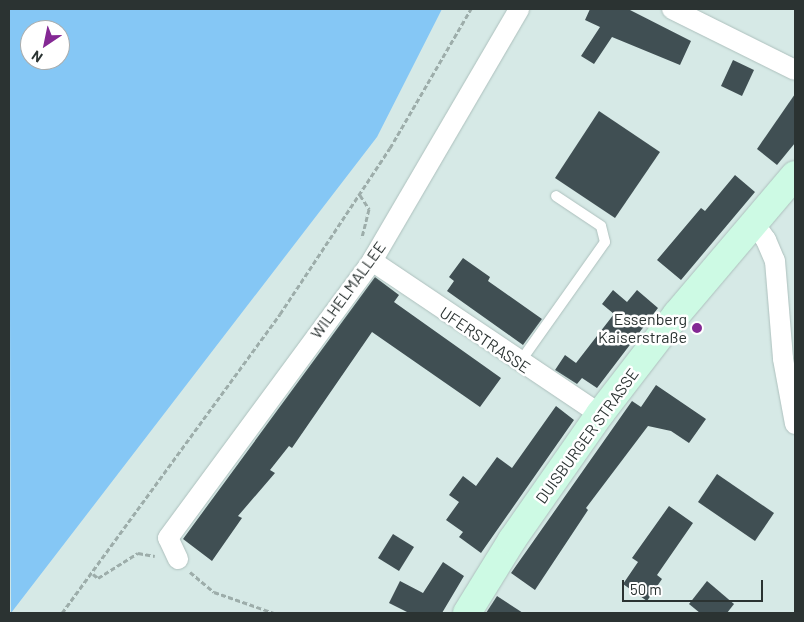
<!DOCTYPE html>
<meta charset="utf-8">
<style>
body{margin:0}
#map{position:relative;width:804px;height:622px;overflow:hidden;background:#d6e9e6;font-family:Barlow,sans-serif}
div>[style]{position:absolute}
[style*='--x']{left:calc(var(--x)*1px);top:calc(var(--y)*1px);width:calc(var(--w)*1px);rotate:calc(var(--a)*1deg)}
.water>*{inset:0;background:#85c7f5}
.building>*{inset:0;background:#404f53}
.path>*{height:3px;margin-top:-1.5px;transform-origin:0;background:repeating-linear-gradient(90deg,#9dadaa 0 5px,transparent 0 7.5px)}
.roads{filter:drop-shadow(0 0 1px #adc0bd) drop-shadow(0 0 1px #adc0bd)}
.lane>*{height:10px;margin:-5px;padding:0 5px;transform-origin:5px;border-radius:5px;background:#fff}
.street>*{height:20px;margin:-10px;padding:0 10px;transform-origin:10px;border-radius:10px;background:#fff}
.secondary>*{height:28px;margin:-14px;padding:0 14px;transform-origin:14px;border-radius:14px;background:#cdfae4}
.dots>*{width:14px;height:14px;translate:-50% -50%;box-sizing:border-box;border:2px solid #fff;border-radius:50%}
span{translate:-50% -50%;white-space:nowrap;text-align:center;line-height:1.15;-webkit-text-stroke:5px #fff;paint-order:stroke}
.street-label{font-size:16px;color:#2b3332}
.poi-label{font-size:16px;color:#2b3332}
.right{translate:-100% -50%;text-align:right}
.frame{position:absolute;inset:0;border:10px solid #2b3332;pointer-events:none}
.north{position:absolute;left:20px;top:20px;width:50px;height:50px;box-sizing:border-box;background:#fff;border:1px solid #aaadad;border-radius:50%;rotate:214deg;font-size:14px;font-weight:700;line-height:20px;text-align:center;color:#2b3332}
.north::after{content:'';display:block;margin:auto;width:18px;height:22px;background:#842894;clip-path:polygon(50% 0,100% 100%,50% 72%,0 100%)}
.scale{position:absolute;left:622px;top:580px;width:141px;height:22px;box-sizing:border-box;border:2px solid #2b3332;border-top:0;padding-left:6px;font-size:15px;line-height:18px;white-space:nowrap;color:#2b3332;-webkit-text-stroke:4px #fff;paint-order:stroke}
</style>
<div id="map">
<div class="water">
<i style="clip-path:polygon(evenodd,9px 9px,442px 9px,377px 137px,11px 613px,9px 9px,30px 30px,60px 30px,60px 60px,30px 60px,30px 30px)"></i>
</div>
<div class="building">
<i style="clip-path:polygon(590px 9px,628px 9px,691px 41px,680px 65px,612px 37px,594px 64px,581px 56px,600px 27px,585px 20px)"></i>
<i style="clip-path:polygon(733px 60px,754px 70px,742px 96px,721px 86px)"></i>
<i style="clip-path:polygon(795px 94px,795px 143px,777px 165px,757px 149px)"></i>
<i style="clip-path:polygon(599px 111px,660px 152px,615px 218px,555px 178px)"></i>
<i style="clip-path:polygon(735px 175px,755px 192px,681px 280px,657px 260px,701px 208px,705px 211px)"></i>
<i style="clip-path:polygon(463px 258px,490px 277px,488px 281px,542px 319px,523px 345px,447px 291px,454px 281px,449px 277px)"></i>
<i style="clip-path:polygon(375px 277px,399px 295px,394px 302px,501px 378px,480px 407px,372px 332px,292px 448px,289px 446px,270px 470px,275px 473px,238px 516px,242px 518px,212px 561px,183px 539px)"></i>
<i style="clip-path:polygon(613px 290px,627px 302px,637px 290px,658px 308px,597px 388px,582px 378px,577px 384px,555px 370px,565px 355px,576px 363px,614px 314px,602px 304px)"></i>
<i style="clip-path:polygon(656px 385px,706px 419px,689px 443px,671px 431px,648px 426px,586px 508px,588px 510px,535px 590px,511px 573px,632px 401px,641px 407px)"></i>
<i style="clip-path:polygon(556px 406px,574px 420px,481px 553px,459px 537px,463px 532px,446px 520px,459px 502px,449px 495px,463px 476px,476px 486px,497px 457px,512px 468px)"></i>
<i style="clip-path:polygon(717px 474px,774px 513px,755px 541px,698px 502px)"></i>
<i style="clip-path:polygon(669px 506px,693px 523px,657px 575px,662px 579px,647px 601px,623px 584px,638px 562px,632px 558px)"></i>
<i style="clip-path:polygon(393px 534px,414px 547px,399px 571px,378px 558px)"></i>
<i style="clip-path:polygon(443px 562px,464px 576px,442px 613px,409px 613px,389px 603px,400px 581px,423px 593px)"></i>
<i style="clip-path:polygon(707px 581px,734px 604px,727px 613px,700px 613px,689px 604px)"></i>
<i style="clip-path:polygon(497px 596px,523px 613px,486px 613px)"></i>
</div>
<div class="path">
<i style="--x:360;--y:195;--w:17;--a:57"></i>
<i style="--x:369;--y:209;--w:30;--a:104"></i>
<i style="--x:190;--y:572;--w:31;--a:40"></i>
<i style="--x:214;--y:592;--w:64;--a:19.3"></i>
<i style="--x:93;--y:574;--w:6;--a:39"></i>
<i style="--x:98;--y:578;--w:47;--a:-32"></i>
<i style="--x:138;--y:553;--w:17;--a:10"></i>
<i style="--x:62;--y:613;--w:370;--a:-53.9"></i>
<i style="--x:280;--y:314;--w:199;--a:-56.5"></i>
<i style="--x:390;--y:148;--w:161;--a:-59.8"></i>
</div>
<div class="roads">
<div class="lane">
<i style="--x:520;--y:362;--w:147;--a:-54.7"></i>
<i style="--x:605;--y:242;--w:16;--a:-104"></i>
<i style="--x:601;--y:226;--w:54;--a:-146.3"></i>
</div>
<div class="street">
<i style="--x:672;--y:9;--w:137;--a:26.4"></i>
<i style="--x:753;--y:222;--w:22;--a:54"></i>
<i style="--x:766;--y:240;--w:23;--a:67"></i>
<i style="--x:775;--y:261;--w:98;--a:85.3"></i>
<i style="--x:783;--y:359;--w:66;--a:79.5"></i>
<i style="--x:372;--y:261;--w:275;--a:33.9"></i>
<i style="--x:178;--y:559;--w:23;--a:-115"></i>
<i style="--x:168;--y:538;--w:344;--a:-53.6"></i>
<i style="--x:372;--y:261;--w:292;--a:-59.7"></i>
</div>
<div class="secondary">
<i style="--x:467;--y:613;--w:86;--a:-58.3"></i>
<i style="--x:512;--y:540;--w:154;--a:-55.1"></i>
<i style="--x:600;--y:414;--w:126;--a:-52.4"></i>
<i style="--x:677;--y:314;--w:182;--a:-49.7"></i>
</div>
</div>
<div class="dots">
<i style="left:697px;top:328px;background:#842894"></i>
</div>
<div class="street-label">
<span style="left:348px;top:290px;rotate:-54deg">WILHELMALLEE</span>
<span style="left:485px;top:340px;rotate:34deg">UFERSTRASSE</span>
<span style="left:587px;top:436px;rotate:-54deg">DUISBURGER STRASSE</span>
</div>
<div class="poi-label">
<span class="right" style="left:687px;top:328px">Essenberg<br>Kaiserstraße</span>
</div>
<div class="frame"></div>
<div class="north">N</div>
<div class="scale">50 m</div>
</div>
